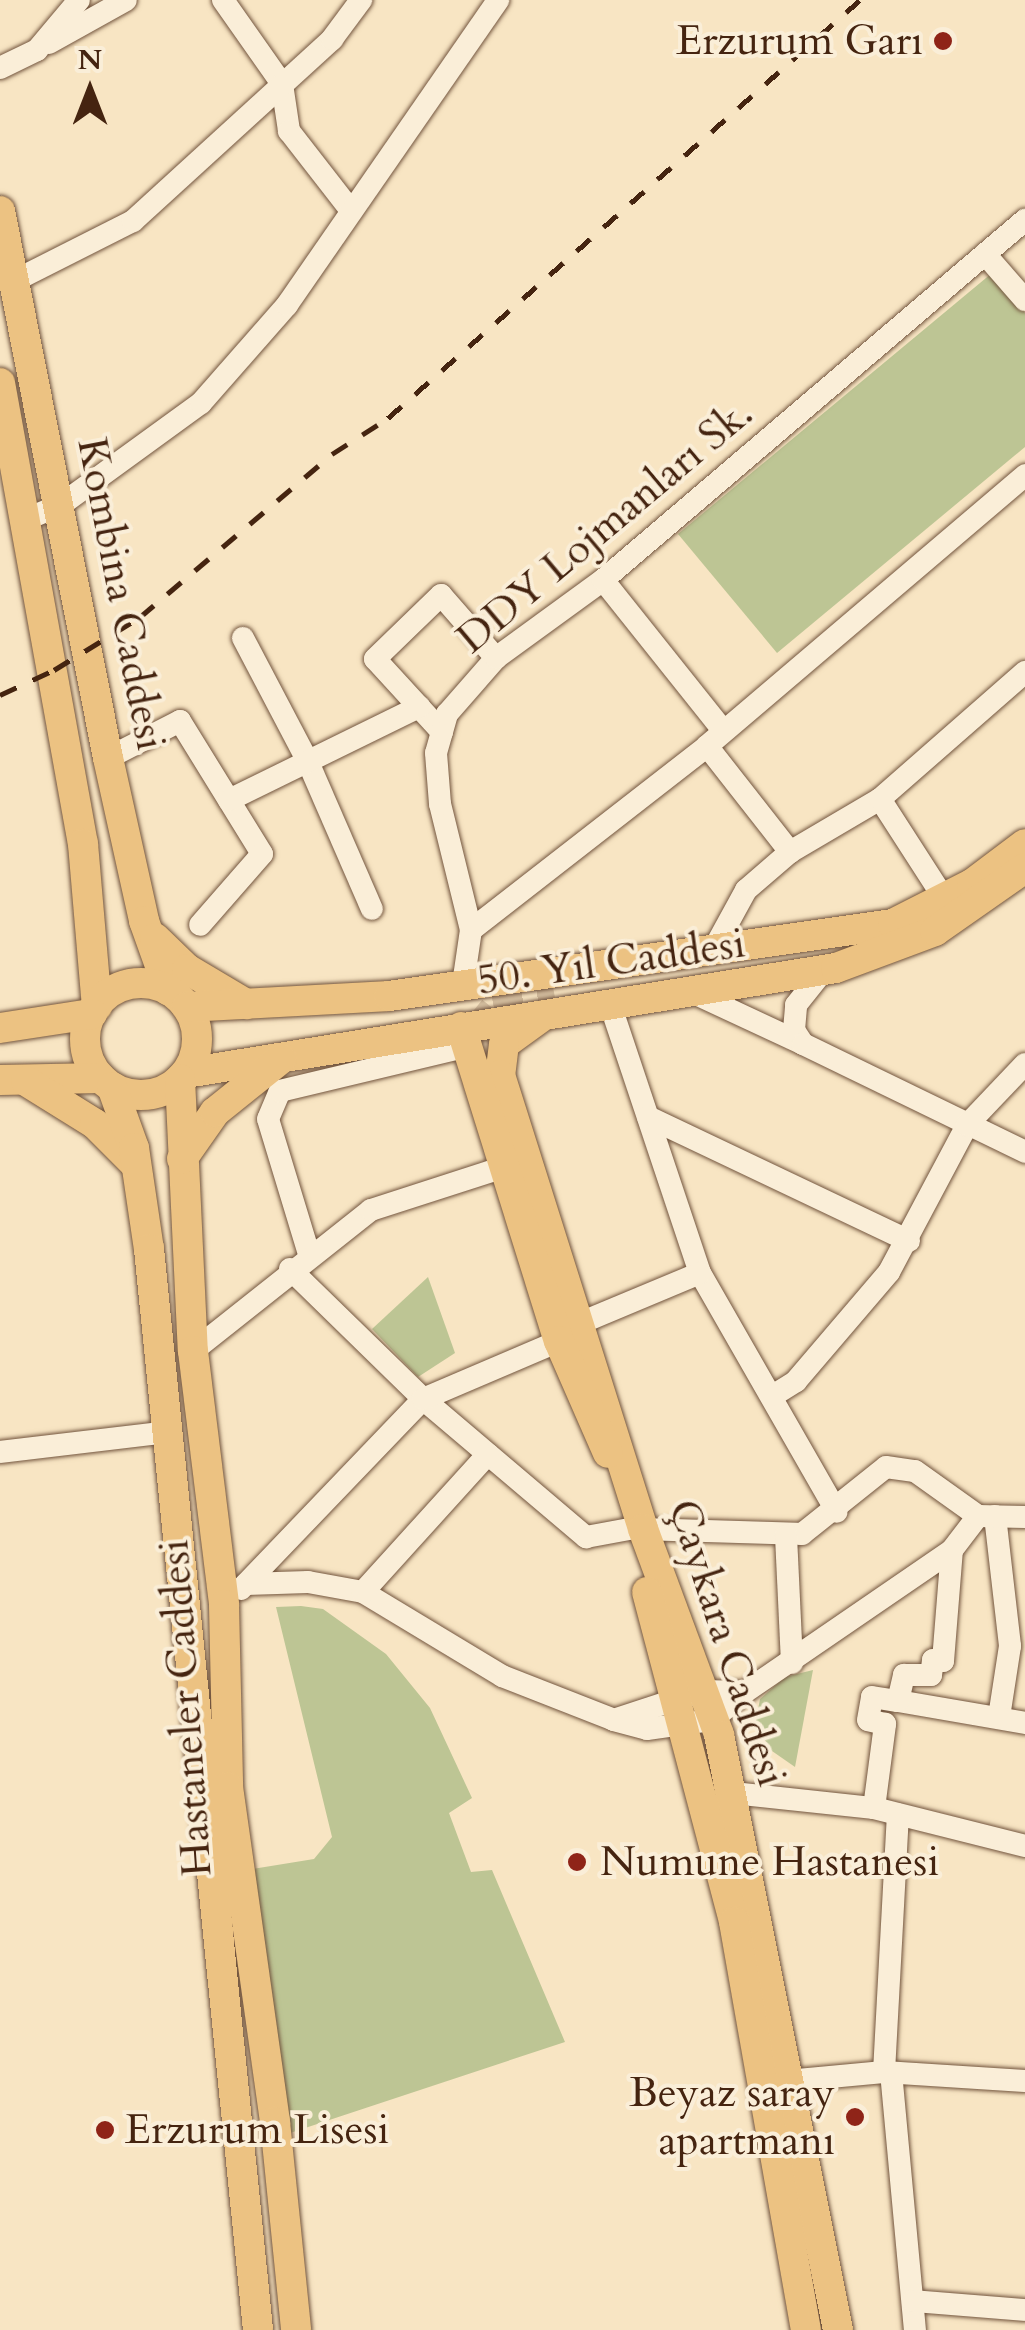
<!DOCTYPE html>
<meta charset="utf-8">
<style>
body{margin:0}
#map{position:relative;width:1025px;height:2330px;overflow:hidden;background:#f8e5c3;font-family:Cardo,serif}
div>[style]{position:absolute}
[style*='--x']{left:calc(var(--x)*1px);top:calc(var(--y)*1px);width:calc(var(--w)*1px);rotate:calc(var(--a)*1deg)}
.green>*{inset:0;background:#bdc594}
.major-tunnel>*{height:30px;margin-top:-15px;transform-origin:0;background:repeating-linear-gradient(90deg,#d4be9f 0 30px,transparent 0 45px)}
.roads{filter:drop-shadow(0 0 2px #72543d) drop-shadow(0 0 2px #72543d)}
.minor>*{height:22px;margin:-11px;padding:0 11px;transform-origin:11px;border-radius:11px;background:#faeed8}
.major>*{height:30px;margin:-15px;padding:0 15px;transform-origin:15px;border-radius:15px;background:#ecc282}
.major>.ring{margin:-15px;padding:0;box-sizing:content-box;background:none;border:30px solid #ecc282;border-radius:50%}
.rail>*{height:5px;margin-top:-2.5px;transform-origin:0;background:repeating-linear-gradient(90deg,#452410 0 18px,transparent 0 36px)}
.dots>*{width:28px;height:28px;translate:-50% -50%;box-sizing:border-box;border:5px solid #faeed8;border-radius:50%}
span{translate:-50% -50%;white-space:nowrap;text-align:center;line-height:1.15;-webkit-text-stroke:8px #faeed8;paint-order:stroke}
.poi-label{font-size:42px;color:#452410}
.right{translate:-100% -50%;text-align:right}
.left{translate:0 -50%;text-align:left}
.street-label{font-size:42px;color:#452410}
.north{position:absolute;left:40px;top:40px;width:100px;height:100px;-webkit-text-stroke:8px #faeed8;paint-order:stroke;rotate:0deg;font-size:28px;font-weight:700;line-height:40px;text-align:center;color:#452410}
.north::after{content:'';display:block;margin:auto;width:35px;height:45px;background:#452410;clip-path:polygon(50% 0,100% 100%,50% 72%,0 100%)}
</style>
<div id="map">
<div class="green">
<i style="clip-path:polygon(992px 273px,1025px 313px,1025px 447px,777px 653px,678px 534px)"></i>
<i style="clip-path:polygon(428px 1277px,455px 1353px,418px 1377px,372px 1329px)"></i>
<i style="clip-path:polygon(301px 1606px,323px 1609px,386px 1654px,430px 1708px,472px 1798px,449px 1813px,471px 1872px,492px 1870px,565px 2042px,287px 2134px,247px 1870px,314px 1859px,332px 1837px,276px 1607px)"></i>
<i style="clip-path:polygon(813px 1670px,795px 1767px,772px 1751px,755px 1725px,760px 1699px,785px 1677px)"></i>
</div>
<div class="major-tunnel">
<i style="--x:482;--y:1024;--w:19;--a:-51"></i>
<i style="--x:494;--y:1009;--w:62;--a:-10.2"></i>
</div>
<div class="roads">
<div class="minor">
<i style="--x:223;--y:0;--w:103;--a:54.9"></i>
<i style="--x:282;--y:84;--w:48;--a:81.5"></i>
<i style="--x:289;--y:131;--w:98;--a:52.1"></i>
<i style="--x:49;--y:43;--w:88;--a:-29.2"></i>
<i style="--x:0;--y:68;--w:41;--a:-25.9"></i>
<i style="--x:37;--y:50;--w:65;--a:-50"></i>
<i style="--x:985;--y:254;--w:61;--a:49"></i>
<i style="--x:16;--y:280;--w:131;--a:-26.8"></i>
<i style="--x:133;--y:221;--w:270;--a:-42.4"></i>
<i style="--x:332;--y:39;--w:49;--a:-53.4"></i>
<i style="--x:27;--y:519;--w:38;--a:-23"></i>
<i style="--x:62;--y:504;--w:172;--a:-36"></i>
<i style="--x:201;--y:403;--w:130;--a:-48.7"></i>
<i style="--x:287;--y:305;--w:371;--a:-55.3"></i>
<i style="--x:603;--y:580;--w:189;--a:51.4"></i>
<i style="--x:243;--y:638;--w:140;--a:62.3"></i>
<i style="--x:308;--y:762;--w:160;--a:66.5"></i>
<i style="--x:442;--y:732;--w:99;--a:-132.5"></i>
<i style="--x:375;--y:659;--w:92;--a:-44.1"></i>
<i style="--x:441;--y:595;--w:84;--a:48.9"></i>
<i style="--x:707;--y:746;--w:135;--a:51.9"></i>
<i style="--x:108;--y:758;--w:81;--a:-27.2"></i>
<i style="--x:180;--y:721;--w:156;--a:58.3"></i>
<i style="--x:262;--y:854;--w:94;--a:131.1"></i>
<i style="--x:880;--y:799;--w:120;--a:57.2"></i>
<i style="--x:229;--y:800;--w:212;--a:-26.1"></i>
<i style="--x:471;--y:930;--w:299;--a:-37.9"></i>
<i style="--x:707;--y:746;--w:418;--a:-40.4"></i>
<i style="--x:711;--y:954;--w:73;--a:-61.3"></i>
<i style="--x:746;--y:890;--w:58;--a:-40.8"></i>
<i style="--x:790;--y:852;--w:104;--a:-30.5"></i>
<i style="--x:880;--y:799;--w:193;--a:-41.2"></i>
<i style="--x:463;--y:984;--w:55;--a:-81.6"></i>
<i style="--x:471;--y:930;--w:130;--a:-103.8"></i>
<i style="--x:440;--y:804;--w:51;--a:-94.5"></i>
<i style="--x:436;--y:753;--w:41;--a:-74.2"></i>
<i style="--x:447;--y:714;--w:74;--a:-48.8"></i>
<i style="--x:496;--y:658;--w:132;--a:-36.1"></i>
<i style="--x:603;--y:580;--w:555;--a:-40.47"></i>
<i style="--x:696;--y:994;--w:118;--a:25"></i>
<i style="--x:803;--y:1044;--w:17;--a:-123"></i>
<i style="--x:794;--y:1030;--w:25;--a:-85"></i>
<i style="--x:796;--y:1005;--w:43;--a:-51.5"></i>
<i style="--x:611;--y:1007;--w:280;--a:71.5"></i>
<i style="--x:700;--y:1273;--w:275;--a:60.2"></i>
<i style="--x:803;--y:1044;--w:247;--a:25.9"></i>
<i style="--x:648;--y:1117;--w:289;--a:25.4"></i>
<i style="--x:309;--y:1254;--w:141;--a:-106.9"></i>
<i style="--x:268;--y:1119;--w:30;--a:-67"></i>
<i style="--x:280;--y:1091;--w:190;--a:-13.4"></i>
<i style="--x:290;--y:1269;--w:186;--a:44.3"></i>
<i style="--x:423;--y:1399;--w:214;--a:40.3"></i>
<i style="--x:586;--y:1537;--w:44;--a:-10.5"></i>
<i style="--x:578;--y:1324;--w:132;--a:-22.7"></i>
<i style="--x:193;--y:1351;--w:227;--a:-38.4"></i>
<i style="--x:371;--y:1210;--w:137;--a:-17.9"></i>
<i style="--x:774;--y:1395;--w:26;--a:-32"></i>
<i style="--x:796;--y:1381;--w:143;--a:-49.5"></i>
<i style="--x:889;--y:1272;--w:166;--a:-62"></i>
<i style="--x:967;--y:1125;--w:84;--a:-46.4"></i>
<i style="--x:0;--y:1452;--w:168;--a:-6.8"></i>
<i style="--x:995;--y:1516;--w:131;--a:83.4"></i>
<i style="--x:1010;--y:1646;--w:72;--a:98.8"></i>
<i style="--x:643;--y:1529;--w:159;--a:1.8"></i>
<i style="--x:802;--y:1534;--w:107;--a:-38.6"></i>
<i style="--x:886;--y:1467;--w:29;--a:8"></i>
<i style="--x:915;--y:1471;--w:77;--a:35.5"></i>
<i style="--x:786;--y:1536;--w:127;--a:87.3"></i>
<i style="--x:246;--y:1584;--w:62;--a:-1.8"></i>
<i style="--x:308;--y:1582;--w:56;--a:10.3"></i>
<i style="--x:363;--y:1592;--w:162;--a:31.1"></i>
<i style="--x:502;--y:1676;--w:120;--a:21.4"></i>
<i style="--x:614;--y:1720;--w:34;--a:15"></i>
<i style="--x:647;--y:1729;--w:66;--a:-7.9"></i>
<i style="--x:712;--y:1720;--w:43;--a:-40.3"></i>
<i style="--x:745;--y:1692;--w:43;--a:-178.7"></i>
<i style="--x:702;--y:1691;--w:93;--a:161.8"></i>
<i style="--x:241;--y:1589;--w:263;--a:-46.2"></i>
<i style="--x:423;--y:1399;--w:148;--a:-23.1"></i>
<i style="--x:363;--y:1592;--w:186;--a:-47.8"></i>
<i style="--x:745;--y:1692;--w:251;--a:-34.4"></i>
<i style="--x:952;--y:1550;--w:43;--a:-52.6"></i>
<i style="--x:978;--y:1516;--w:47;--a:1.2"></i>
<i style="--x:898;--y:1701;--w:129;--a:9.8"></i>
<i style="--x:733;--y:1793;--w:142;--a:6.1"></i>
<i style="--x:874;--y:1808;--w:156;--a:14.1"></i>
<i style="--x:874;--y:1808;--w:85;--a:-82.5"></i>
<i style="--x:885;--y:1724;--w:17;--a:-167"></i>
<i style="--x:868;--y:1720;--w:23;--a:-80"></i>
<i style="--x:872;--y:1697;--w:26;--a:9"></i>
<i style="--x:898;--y:1701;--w:27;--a:-77"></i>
<i style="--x:904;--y:1675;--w:27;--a:0"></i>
<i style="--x:931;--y:1675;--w:15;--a:-82"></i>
<i style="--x:933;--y:1660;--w:10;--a:6"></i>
<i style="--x:943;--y:1661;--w:111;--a:-85.4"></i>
<i style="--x:884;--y:2072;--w:258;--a:-86.9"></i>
<i style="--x:891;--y:2072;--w:259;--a:84.7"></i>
<i style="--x:787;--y:2081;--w:97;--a:-5.3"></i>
<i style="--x:884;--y:2072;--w:141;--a:3.7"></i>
<i style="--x:913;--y:2301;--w:112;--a:4.6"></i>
</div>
<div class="major">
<i style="--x:0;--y:211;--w:558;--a:78.83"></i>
<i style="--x:108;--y:758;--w:167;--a:77.5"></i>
<i style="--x:144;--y:921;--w:74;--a:70.3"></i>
<i style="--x:0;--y:383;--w:468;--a:79.8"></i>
<i style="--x:83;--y:844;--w:163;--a:85.1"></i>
<i style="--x:155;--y:938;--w:45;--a:44.1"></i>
<i style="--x:187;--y:969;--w:69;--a:30.7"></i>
<i class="ring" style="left:85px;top:983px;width:82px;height:82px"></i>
<i style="--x:187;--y:1007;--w:202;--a:-3.1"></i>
<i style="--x:389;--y:996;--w:509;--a:-8.13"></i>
<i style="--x:893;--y:924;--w:89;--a:-26.9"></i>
<i style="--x:972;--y:884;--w:66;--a:-37"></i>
<i style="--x:544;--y:1015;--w:49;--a:144.1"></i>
<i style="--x:504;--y:1044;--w:31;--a:97"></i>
<i style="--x:500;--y:1075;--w:476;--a:72.5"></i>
<i style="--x:643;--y:1529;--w:220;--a:69.7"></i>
<i style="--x:719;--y:1735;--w:607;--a:78.69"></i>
<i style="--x:461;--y:1027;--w:329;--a:72.7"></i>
<i style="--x:559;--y:1341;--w:122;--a:66.4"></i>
<i style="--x:0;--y:1028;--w:93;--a:-8.7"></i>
<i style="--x:186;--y:1073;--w:658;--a:-9.18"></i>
<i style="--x:836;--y:968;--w:106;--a:-20.5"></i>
<i style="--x:935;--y:931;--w:110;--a:-35"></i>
<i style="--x:180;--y:1079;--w:272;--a:87.3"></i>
<i style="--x:193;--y:1351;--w:256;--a:83"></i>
<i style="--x:224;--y:1605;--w:182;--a:88.7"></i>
<i style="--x:228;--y:1787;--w:338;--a:82"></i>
<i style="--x:275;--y:2122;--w:209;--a:84.2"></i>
<i style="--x:0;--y:1080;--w:101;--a:-1.1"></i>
<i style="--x:26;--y:1081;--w:81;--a:31.9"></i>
<i style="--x:95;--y:1124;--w:55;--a:45"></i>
<i style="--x:112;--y:1087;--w:65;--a:70.2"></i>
<i style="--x:134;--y:1148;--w:102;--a:81.6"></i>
<i style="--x:149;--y:1249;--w:1086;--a:84.24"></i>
<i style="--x:182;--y:1159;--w:57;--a:-54.9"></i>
<i style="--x:215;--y:1112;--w:85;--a:-38.8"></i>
<i style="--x:647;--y:1592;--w:341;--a:75.2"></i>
<i style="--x:734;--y:1922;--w:414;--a:80"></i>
</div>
</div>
<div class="rail">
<i style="--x:0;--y:695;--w:60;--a:-24.8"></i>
<i style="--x:54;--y:670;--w:101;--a:-31.6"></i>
<i style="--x:140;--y:617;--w:252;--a:-40.3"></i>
<i style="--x:332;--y:454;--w:67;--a:-32.7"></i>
<i style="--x:388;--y:418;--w:630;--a:-41.53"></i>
</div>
<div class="dots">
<i style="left:943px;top:41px;background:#8f2418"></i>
<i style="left:577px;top:1862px;background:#8f2418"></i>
<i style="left:855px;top:2117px;background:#8f2418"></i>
<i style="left:105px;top:2130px;background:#8f2418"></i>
</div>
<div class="poi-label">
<span class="right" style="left:923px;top:41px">Erzurum Garı</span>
<span class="left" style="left:600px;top:1862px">Numune Hastanesi</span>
<span class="right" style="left:835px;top:2117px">Beyaz saray<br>apartmanı</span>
<span class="left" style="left:125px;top:2130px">Erzurum Lisesi</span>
</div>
<div class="street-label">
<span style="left:605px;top:526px;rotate:-40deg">DDY Lojmanları Sk.</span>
<span style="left:121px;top:594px;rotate:79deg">Kombina Caddesi</span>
<span style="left:611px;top:962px;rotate:-8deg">50. Yıl Caddesi</span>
<span style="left:727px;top:1643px;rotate:72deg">Çaykara Caddesi</span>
<span style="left:186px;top:1708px;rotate:-94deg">Hastaneler Caddesi</span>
</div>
<div class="north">N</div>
</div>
